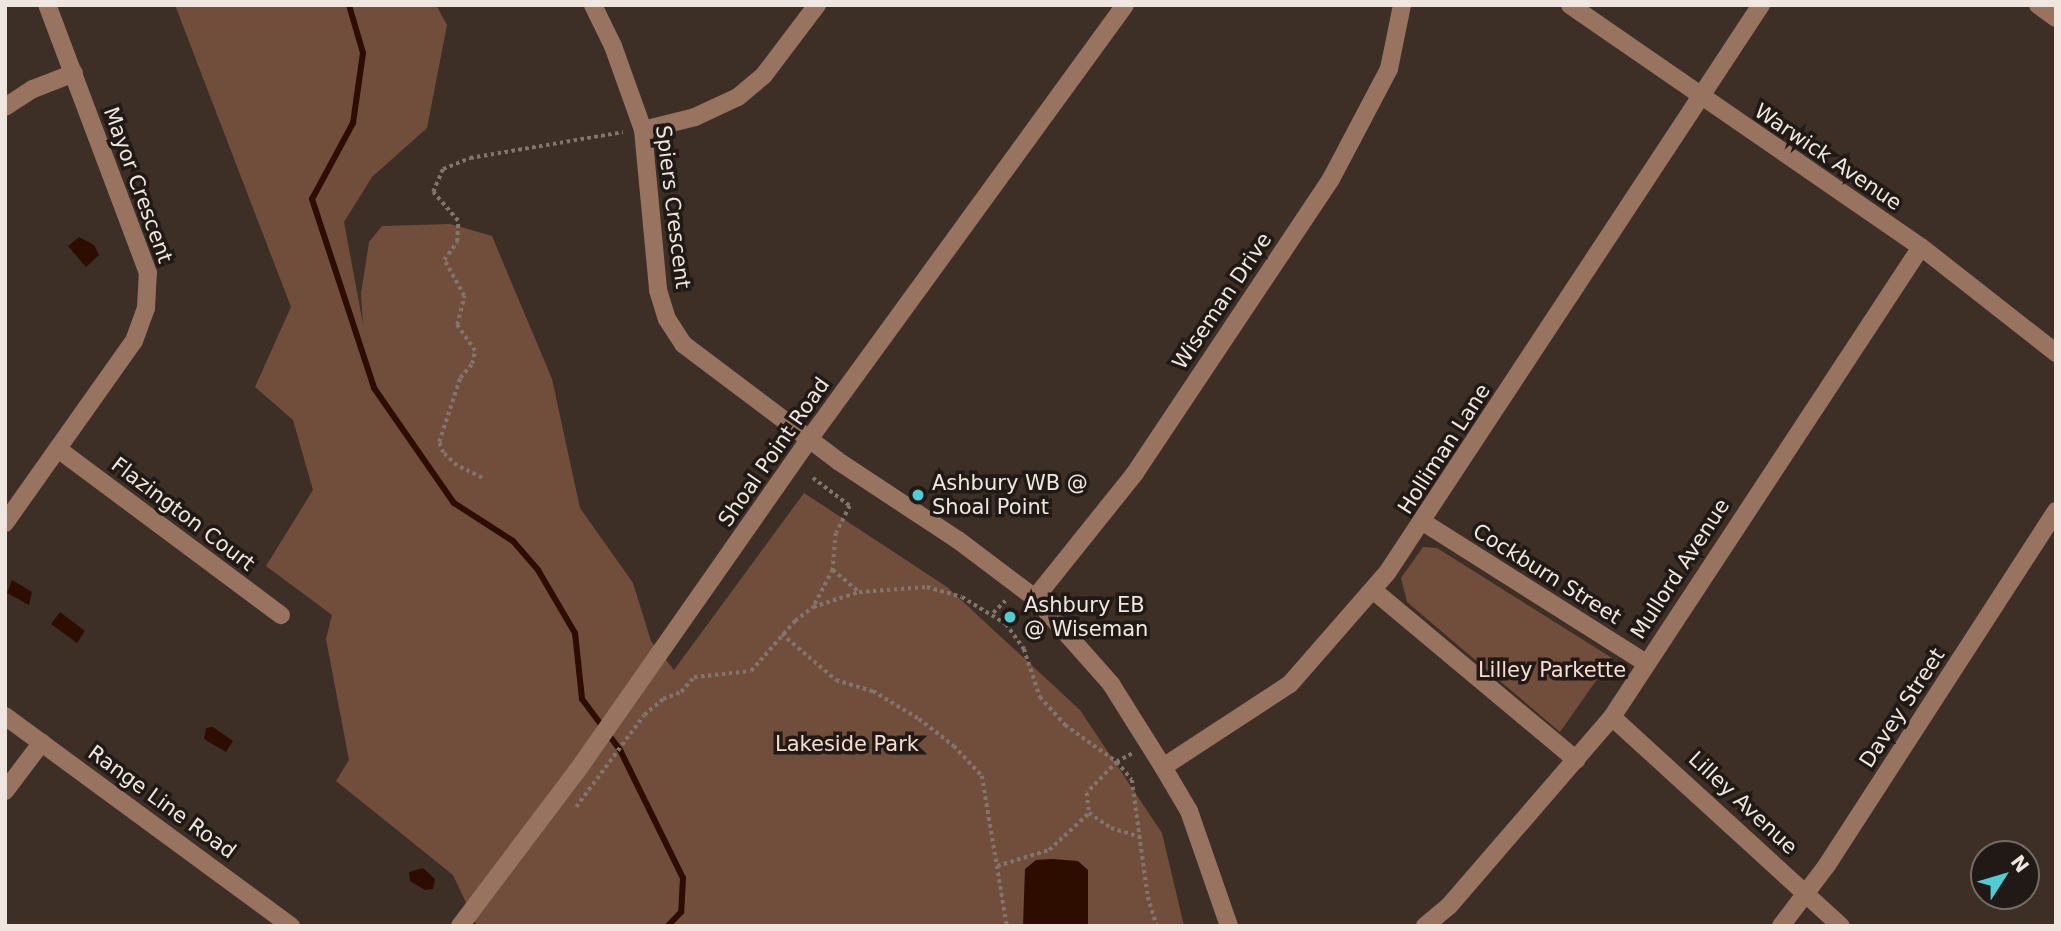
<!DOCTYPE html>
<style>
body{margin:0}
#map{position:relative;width:2061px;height:931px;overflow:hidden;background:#3e2f26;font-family:"DejaVu Sans",sans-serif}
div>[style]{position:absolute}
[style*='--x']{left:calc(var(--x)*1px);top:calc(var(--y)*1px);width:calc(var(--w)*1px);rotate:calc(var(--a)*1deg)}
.green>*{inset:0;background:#714e3b}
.water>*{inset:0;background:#2d0d00}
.stream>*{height:6px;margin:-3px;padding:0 3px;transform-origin:3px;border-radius:3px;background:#2d0d00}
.path>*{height:3.5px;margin-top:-1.75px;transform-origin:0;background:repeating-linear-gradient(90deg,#82756d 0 3.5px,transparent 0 7px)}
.minor>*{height:18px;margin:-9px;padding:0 9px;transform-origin:9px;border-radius:9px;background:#987460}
.dots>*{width:19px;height:19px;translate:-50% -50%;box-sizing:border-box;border:4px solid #201915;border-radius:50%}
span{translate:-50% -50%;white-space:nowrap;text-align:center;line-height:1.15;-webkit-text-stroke:7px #201915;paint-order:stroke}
.street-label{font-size:21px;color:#f0e6e0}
.poi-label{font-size:21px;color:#f0e6e0}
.left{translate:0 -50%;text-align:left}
.park-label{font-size:21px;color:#f8dccd}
.frame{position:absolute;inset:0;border:7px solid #f0e6e0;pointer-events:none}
.north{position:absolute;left:1970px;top:840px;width:70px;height:70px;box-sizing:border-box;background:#201915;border:2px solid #736b66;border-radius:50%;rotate:53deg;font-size:19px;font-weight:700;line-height:28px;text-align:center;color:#f0e6e0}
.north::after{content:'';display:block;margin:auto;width:24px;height:32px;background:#51ccd3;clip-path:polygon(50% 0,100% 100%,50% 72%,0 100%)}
</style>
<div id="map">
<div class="green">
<i style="clip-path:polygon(175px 5px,436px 5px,447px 25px,427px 128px,372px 177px,344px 222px,363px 324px,361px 294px,369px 242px,382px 226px,450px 224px,492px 236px,552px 379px,580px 508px,633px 583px,651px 641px,674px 670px,804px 493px,947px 587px,1080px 710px,1162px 833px,1184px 926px,477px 926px,453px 875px,336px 781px,349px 760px,326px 639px,332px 615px,266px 566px,313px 490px,293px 420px,255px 387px,291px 307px)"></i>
<i style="clip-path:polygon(1423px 547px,1437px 548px,1612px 658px,1560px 732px,1407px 602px,1401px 578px)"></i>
</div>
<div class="water">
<i style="clip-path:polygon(79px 237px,94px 245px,99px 255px,86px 267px,68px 246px)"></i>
<i style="clip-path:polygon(12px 580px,32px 592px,29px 605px,7px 593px)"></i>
<i style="clip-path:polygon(60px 612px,85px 631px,77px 643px,51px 624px)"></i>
<i style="clip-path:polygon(213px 727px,233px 741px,226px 752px,204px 739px,206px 728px)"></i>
<i style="clip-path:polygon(1052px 859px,1078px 861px,1088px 870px,1088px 926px,1023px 926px,1025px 869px,1036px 860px)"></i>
<i style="clip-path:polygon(423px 868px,435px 879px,433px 889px,425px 890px,410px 881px,409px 872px)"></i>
</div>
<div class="stream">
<i style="--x:349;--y:5;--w:50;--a:73.7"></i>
<i style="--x:363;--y:53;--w:71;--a:98.1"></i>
<i style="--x:353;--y:123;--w:86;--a:118.3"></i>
<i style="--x:312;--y:199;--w:199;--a:71.8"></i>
<i style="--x:374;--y:388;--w:140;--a:55.2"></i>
<i style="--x:454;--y:503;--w:70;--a:32.8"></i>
<i style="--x:513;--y:541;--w:38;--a:49"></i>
<i style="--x:538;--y:570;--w:73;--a:59.6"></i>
<i style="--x:575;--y:633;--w:66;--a:83.9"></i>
<i style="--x:582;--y:699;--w:64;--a:53.3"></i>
<i style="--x:620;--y:750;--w:143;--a:63.8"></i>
<i style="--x:683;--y:878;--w:34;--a:93"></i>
<i style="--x:681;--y:912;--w:19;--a:133"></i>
</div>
<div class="path">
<i style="--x:482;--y:478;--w:28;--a:-154"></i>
<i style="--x:457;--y:466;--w:19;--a:-137"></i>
<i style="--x:443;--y:453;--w:12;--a:-110"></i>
<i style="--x:439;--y:442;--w:67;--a:-71.8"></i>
<i style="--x:460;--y:378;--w:18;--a:-49"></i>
<i style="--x:472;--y:364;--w:13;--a:-77"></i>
<i style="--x:475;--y:351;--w:32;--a:-125"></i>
<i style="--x:457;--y:325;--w:30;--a:-76"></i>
<i style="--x:464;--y:296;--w:41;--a:-119.1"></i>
<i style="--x:444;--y:260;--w:22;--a:-54"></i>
<i style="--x:457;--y:242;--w:21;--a:-87"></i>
<i style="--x:458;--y:221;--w:38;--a:-131"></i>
<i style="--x:433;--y:192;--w:25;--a:-67"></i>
<i style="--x:443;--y:169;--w:29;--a:-22"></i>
<i style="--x:470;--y:158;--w:155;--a:-9.6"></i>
<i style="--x:813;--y:478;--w:46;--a:37.1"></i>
<i style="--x:850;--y:506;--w:30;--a:117"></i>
<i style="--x:836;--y:533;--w:37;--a:95"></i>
<i style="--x:833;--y:570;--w:40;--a:118"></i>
<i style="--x:833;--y:570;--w:33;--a:40"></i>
<i style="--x:993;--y:613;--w:18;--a:-45"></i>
<i style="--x:782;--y:634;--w:71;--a:40.4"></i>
<i style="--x:836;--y:680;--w:39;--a:17"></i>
<i style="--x:873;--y:691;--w:54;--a:31.3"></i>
<i style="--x:919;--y:719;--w:44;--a:37.6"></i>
<i style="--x:954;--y:746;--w:41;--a:47"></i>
<i style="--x:982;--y:776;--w:152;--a:80.5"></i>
<i style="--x:1132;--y:754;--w:17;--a:152"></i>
<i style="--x:1117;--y:762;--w:43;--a:134.1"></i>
<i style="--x:1087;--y:793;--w:20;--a:84"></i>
<i style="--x:1089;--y:813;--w:27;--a:34"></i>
<i style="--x:1111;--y:828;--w:31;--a:17"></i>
<i style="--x:576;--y:807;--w:114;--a:-53.5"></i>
<i style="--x:644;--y:715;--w:25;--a:-40"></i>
<i style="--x:663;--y:699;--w:19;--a:-21"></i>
<i style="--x:681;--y:692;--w:20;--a:-49"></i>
<i style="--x:694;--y:677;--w:57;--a:-6"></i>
<i style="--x:751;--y:671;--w:67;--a:-48.7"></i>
<i style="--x:795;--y:621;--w:23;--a:-38"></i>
<i style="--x:813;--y:607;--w:48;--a:-18.1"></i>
<i style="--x:859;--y:592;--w:68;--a:-4.2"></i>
<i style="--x:927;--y:587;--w:36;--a:16"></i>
<i style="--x:962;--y:597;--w:52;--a:31.5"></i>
<i style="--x:1006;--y:624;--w:31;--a:54"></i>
<i style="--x:1024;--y:649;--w:51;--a:71.6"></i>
<i style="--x:1040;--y:697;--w:38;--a:48"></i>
<i style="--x:1065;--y:725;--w:64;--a:35.4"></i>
<i style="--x:1117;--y:762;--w:23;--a:50"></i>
<i style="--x:1132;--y:780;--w:118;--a:82.2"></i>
<i style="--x:1148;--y:897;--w:30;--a:73"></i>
<i style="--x:997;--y:866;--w:54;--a:-17.1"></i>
<i style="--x:1049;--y:850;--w:54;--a:-42.8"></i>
</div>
<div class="minor">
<i style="--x:593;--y:5;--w:46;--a:64"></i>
<i style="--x:613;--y:46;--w:89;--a:70.3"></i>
<i style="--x:643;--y:130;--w:161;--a:84.6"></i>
<i style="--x:658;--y:290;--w:30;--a:73"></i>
<i style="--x:667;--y:319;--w:30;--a:57"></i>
<i style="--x:683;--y:344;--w:194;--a:37"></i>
<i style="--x:838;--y:461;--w:144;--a:33.4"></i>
<i style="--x:958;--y:540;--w:96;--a:37"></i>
<i style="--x:1035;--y:598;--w:115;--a:48.5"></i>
<i style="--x:1111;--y:684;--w:98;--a:57.9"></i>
<i style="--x:1163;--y:767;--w:51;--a:59.4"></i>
<i style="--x:1189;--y:811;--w:122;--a:70.8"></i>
<i style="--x:1570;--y:5;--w:426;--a:34.6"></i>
<i style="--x:1921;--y:247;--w:172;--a:38.1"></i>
<i style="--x:2038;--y:5;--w:22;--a:36"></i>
<i style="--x:5;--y:107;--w:33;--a:-33"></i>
<i style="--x:33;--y:89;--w:44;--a:-21.3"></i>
<i style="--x:643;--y:130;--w:54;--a:-14"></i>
<i style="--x:695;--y:117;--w:47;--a:-24.9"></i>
<i style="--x:738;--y:97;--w:34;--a:-40"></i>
<i style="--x:764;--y:75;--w:88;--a:-52.9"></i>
<i style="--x:58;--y:449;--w:278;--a:36.7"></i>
<i style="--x:1423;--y:522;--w:264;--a:32.3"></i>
<i style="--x:5;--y:523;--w:223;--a:-54.7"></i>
<i style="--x:134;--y:341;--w:35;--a:-70"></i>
<i style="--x:146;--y:308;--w:35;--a:-87"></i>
<i style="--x:148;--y:273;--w:286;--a:-110.6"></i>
<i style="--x:1373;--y:590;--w:265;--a:39.9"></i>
<i style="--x:1035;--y:598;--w:160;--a:-51.3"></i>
<i style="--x:1135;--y:473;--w:353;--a:-56.3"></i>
<i style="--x:1331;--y:179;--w:124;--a:-62.2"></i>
<i style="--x:1389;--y:69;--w:65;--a:-78.5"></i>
<i style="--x:5;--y:716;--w:355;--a:36.3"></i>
<i style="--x:1612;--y:717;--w:310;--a:42.4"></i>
<i style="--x:1163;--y:767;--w:152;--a:-33.2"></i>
<i style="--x:1290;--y:684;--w:147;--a:-48.9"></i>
<i style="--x:1387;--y:573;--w:680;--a:-56.64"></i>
<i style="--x:5;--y:791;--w:61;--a:-52.9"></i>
<i style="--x:460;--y:926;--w:194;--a:-53"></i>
<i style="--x:577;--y:771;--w:406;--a:-55"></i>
<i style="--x:810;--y:438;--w:535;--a:-53.96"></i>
<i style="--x:1425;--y:926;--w:31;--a:-40"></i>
<i style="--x:1449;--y:906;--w:250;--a:-49.2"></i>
<i style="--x:1612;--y:717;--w:562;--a:-56.68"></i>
<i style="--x:1781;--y:926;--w:76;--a:-53"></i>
<i style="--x:1827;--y:865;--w:422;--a:-57.1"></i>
</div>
<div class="dots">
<i style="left:918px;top:495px;background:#51ccd3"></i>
<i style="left:1010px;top:617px;background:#51ccd3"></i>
</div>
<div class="street-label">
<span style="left:1828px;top:157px;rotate:34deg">Warwick Avenue</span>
<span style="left:138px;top:185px;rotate:70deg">Mayor Crescent</span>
<span style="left:673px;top:207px;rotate:83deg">Spiers Crescent</span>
<span style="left:1222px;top:301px;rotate:-56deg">Wiseman Drive</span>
<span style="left:1444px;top:449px;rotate:-57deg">Holliman Lane</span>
<span style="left:774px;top:452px;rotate:-55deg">Shoal Point Road</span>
<span style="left:183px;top:514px;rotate:37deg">Flazington Court</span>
<span style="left:1680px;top:569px;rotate:-57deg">Mullord Avenue</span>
<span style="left:1547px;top:574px;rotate:32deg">Cockburn Street</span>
<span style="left:1902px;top:708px;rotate:-57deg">Davey Street</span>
<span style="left:162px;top:802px;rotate:36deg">Range Line Road</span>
<span style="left:1743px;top:803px;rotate:43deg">Lilley Avenue</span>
</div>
<div class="poi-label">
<span class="left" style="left:932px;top:495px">Ashbury WB @<br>Shoal Point</span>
<span class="left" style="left:1024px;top:617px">Ashbury EB<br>@ Wiseman</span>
</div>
<div class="park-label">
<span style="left:1552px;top:670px">Lilley Parkette</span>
<span style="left:847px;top:744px">Lakeside Park</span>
</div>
<div class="frame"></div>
<div class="north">N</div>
</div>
